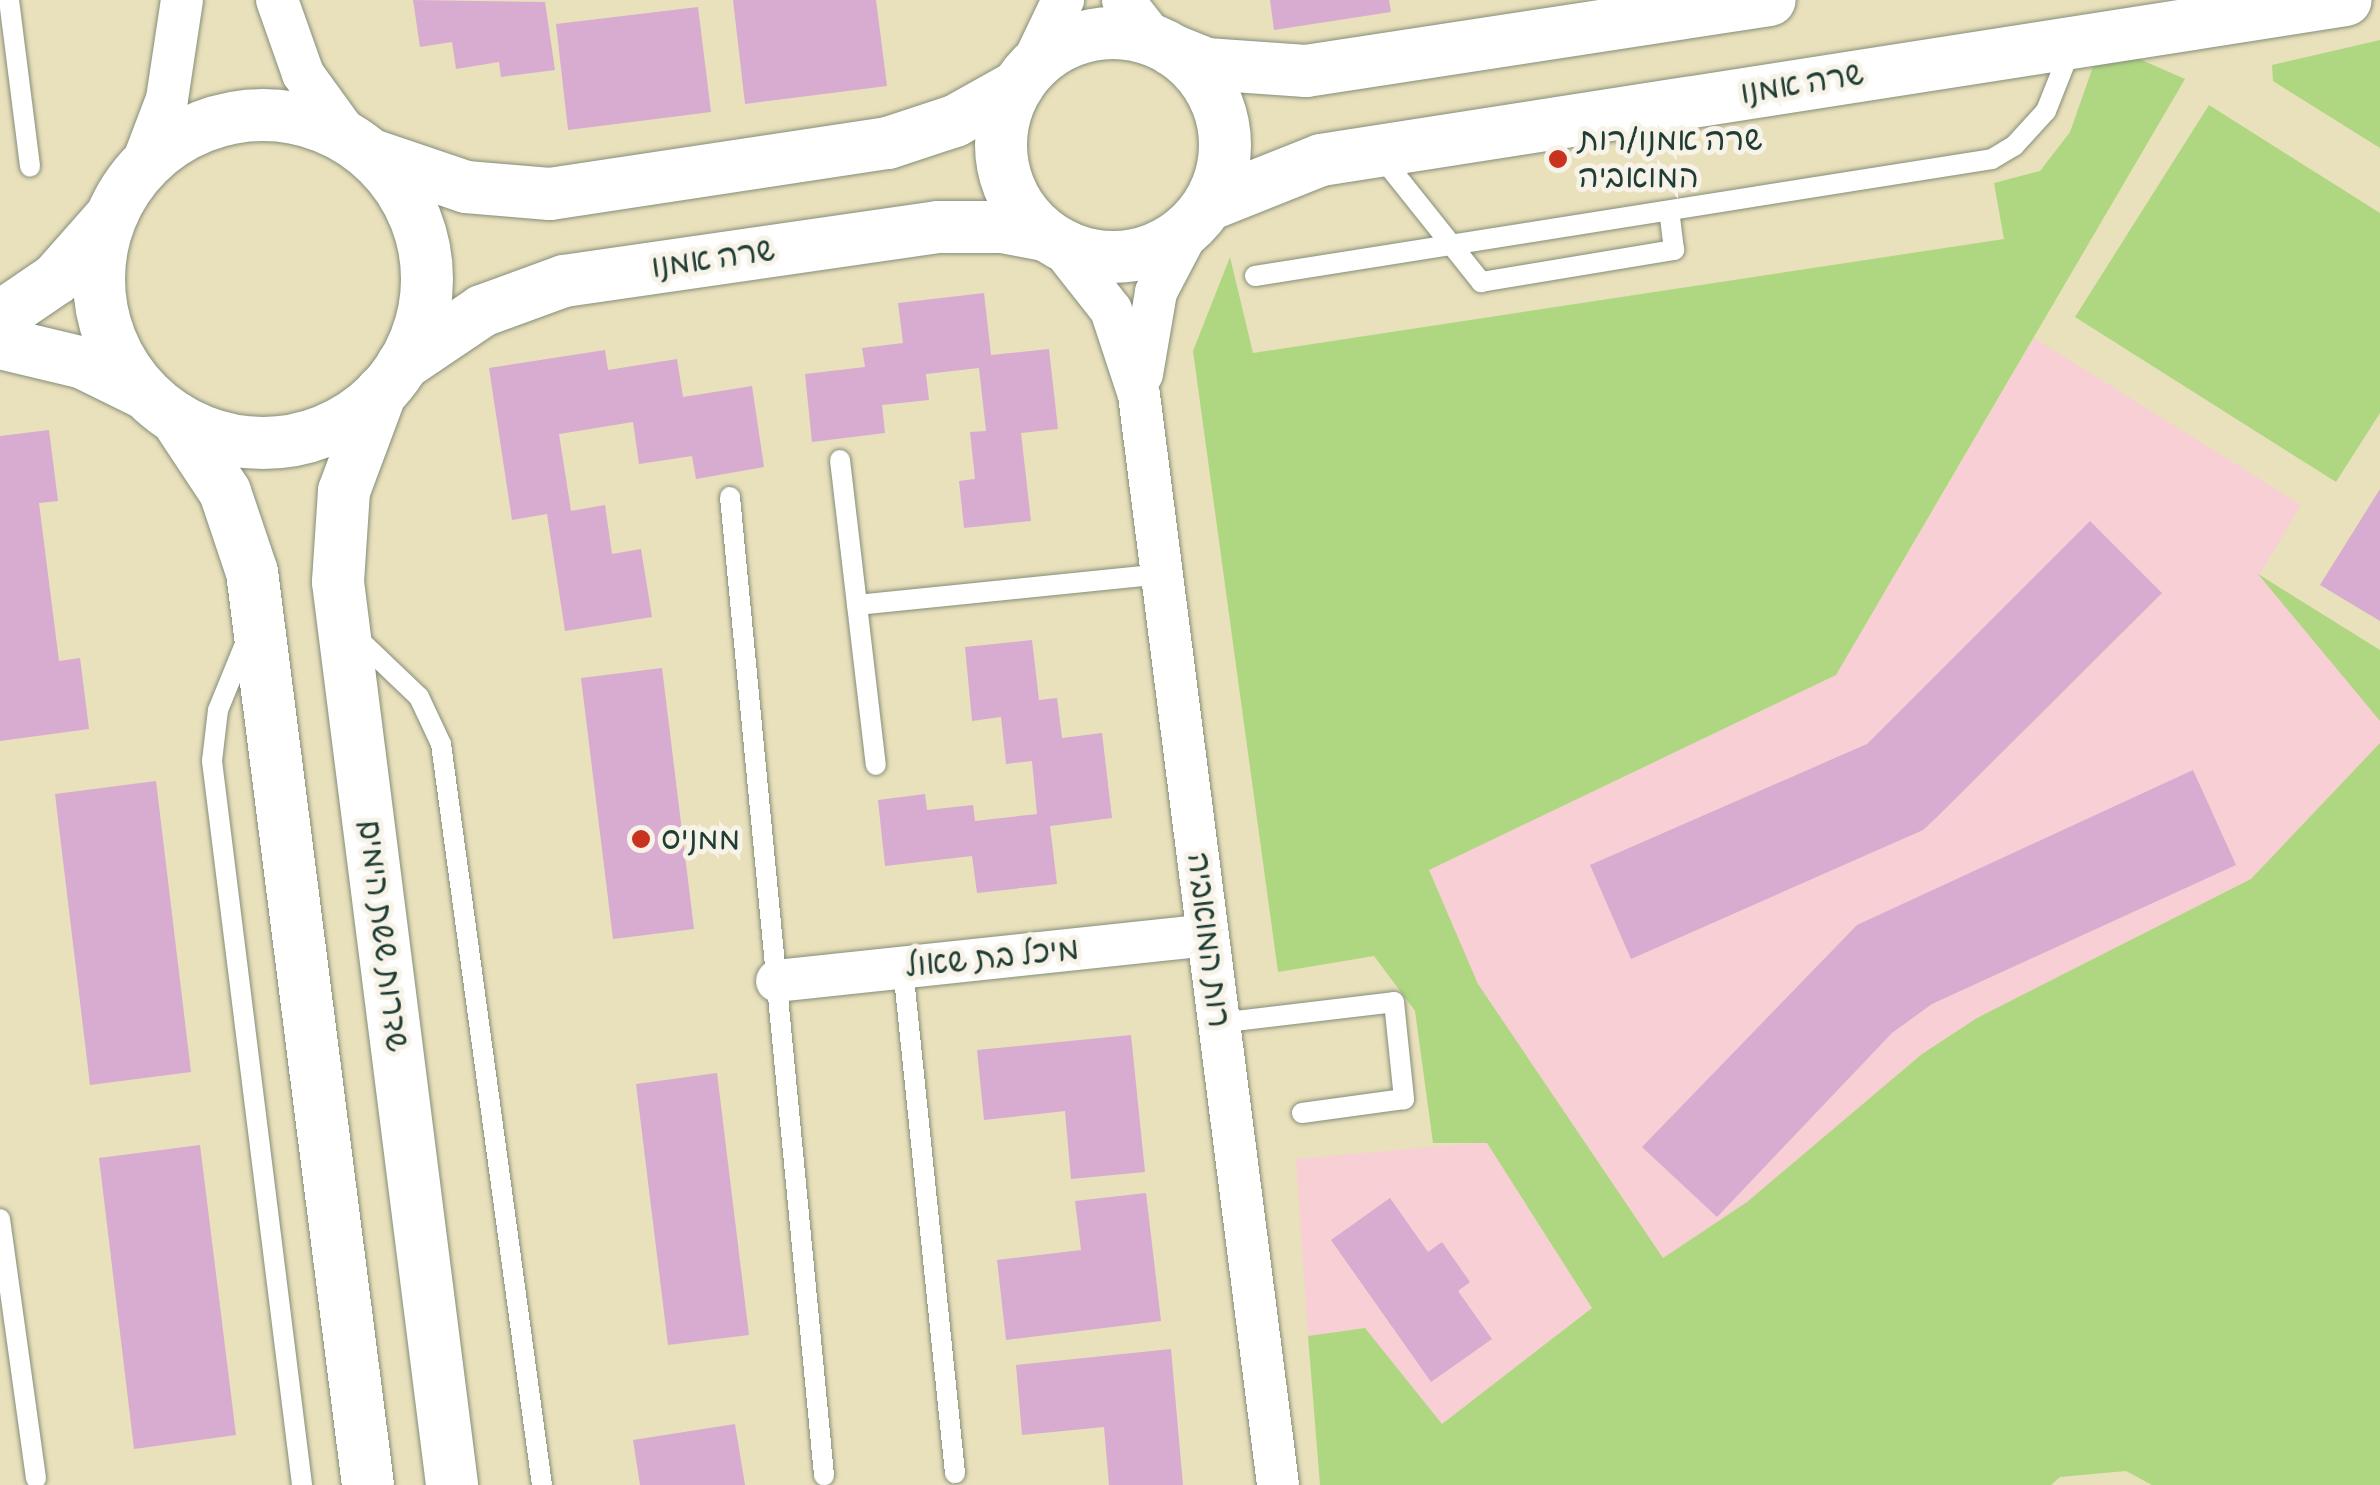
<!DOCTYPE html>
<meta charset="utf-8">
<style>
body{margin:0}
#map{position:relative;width:2380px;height:1485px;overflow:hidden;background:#e9e0bc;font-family:Pangolin,"Playpen Sans Hebrew",sans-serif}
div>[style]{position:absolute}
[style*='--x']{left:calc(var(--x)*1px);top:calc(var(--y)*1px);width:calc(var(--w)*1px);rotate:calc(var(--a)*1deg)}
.built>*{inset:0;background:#f7cfd4}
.green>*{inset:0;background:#afd782}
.building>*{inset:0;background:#d7acd0}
.roads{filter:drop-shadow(0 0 2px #848e78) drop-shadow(0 0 2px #848e78)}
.service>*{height:20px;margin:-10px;padding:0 10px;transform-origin:10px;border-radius:10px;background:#fff}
.minor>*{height:42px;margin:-21px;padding:0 21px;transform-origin:21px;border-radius:21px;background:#fff}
.tertiary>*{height:52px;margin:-26px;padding:0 26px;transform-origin:26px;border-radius:26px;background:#fff}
.tertiary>.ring{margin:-26px;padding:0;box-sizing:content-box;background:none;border:52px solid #fff;border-radius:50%}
.dots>*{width:28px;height:28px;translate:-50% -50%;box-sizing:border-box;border:5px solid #f7f3e8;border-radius:50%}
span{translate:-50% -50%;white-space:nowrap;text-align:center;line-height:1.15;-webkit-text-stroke:10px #f7f3e8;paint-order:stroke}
.street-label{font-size:32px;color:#1f3d34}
.poi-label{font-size:32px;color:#1f3d34}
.left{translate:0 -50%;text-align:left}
</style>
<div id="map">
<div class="built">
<i style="clip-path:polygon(2034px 338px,2301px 505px,2259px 575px,2380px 721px,2380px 743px,2251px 879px,1977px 1018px,1922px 1054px,1747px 1202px,1663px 1258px,1478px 984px,1429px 870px,1836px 675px)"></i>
<i style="clip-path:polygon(1486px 1142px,1592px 1308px,1442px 1424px,1365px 1328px,1308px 1336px,1296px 1159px)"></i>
</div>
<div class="green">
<i style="clip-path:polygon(2380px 40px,2380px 148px,2273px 81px,2272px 65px)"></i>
<i style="clip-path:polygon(2128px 54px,2185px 79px,1836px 675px,1429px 870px,1478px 984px,1663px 1258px,1747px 1202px,1922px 1054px,1977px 1018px,2251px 879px,2380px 743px,2380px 1485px,2152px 1485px,2126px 1471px,2060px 1477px,2051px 1485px,1320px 1485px,1308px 1336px,1365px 1328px,1442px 1424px,1592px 1308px,1487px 1143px,1433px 1143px,1415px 1011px,1374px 956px,1278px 972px,1193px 351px,1230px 257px,1253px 353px,2004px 239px,1994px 183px,2040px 171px,2070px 132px,2095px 61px)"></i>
<i style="clip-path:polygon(2209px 105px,2380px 213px,2380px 413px,2336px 482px,2075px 317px)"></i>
<i style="clip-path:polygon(2258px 574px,2380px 650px,2380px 721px)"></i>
</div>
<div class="building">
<i style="clip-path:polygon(413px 0,545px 2px,555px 70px,501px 77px,499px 62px,456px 69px,452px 42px,420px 47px)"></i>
<i style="clip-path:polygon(733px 0,876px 0,887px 86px,745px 104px)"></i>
<i style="clip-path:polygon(1270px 0,1389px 0,1391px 12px,1274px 30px)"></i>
<i style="clip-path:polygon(698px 7px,711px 112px,568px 130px,556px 24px)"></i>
<i style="clip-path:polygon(984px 293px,991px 355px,1049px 349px,1058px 429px,1021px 433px,1031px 521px,964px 528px,959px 481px,975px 479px,970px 432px,986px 431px,979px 368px,926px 374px,929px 400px,882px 405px,885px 433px,812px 442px,805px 374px,865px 367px,862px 348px,903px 343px,898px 303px)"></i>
<i style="clip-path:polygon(605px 350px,608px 370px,677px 359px,683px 397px,752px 386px,764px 467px,696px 479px,692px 456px,639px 464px,633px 422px,559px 434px,571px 511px,605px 505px,612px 554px,641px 549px,652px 617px,565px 631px,547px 514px,512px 520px,489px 368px)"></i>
<i style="clip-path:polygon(49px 430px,58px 501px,39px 503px,59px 661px,80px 658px,89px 729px,0 741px,0 436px)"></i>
<i style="clip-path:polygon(2380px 489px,2380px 621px,2320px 585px)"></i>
<i style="clip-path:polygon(2090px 521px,2162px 593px,1938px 816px,1923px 830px,1631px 959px,1590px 865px,1867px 744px)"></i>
<i style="clip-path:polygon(1032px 640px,1039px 700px,1057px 698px,1062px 738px,1102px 733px,1112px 818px,1050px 826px,1057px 884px,977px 893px,972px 856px,885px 866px,878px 800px,925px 794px,927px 810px,973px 805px,975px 821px,1037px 814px,1032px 761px,1006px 764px,1001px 717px,972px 721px,965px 647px)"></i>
<i style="clip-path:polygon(662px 668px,694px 929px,613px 939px,581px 678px)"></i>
<i style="clip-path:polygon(2193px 770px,2236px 865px,1932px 1004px,1892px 1033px,1717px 1217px,1642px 1147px,1857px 925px)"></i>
<i style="clip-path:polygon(156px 781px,191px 1072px,90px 1085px,55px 794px)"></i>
<i style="clip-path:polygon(1131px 1035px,1145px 1172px,1071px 1179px,1065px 1111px,984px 1120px,977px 1050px)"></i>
<i style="clip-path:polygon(717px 1073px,749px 1335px,668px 1345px,636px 1084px)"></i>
<i style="clip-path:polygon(200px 1145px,236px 1435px,134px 1449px,99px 1158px)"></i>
<i style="clip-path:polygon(1146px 1193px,1161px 1321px,1006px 1340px,997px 1260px,1081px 1250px,1075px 1201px)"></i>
<i style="clip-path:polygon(1390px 1198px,1428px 1252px,1442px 1242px,1470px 1282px,1458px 1291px,1492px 1339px,1431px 1382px,1331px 1240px)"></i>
<i style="clip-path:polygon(1171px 1349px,1183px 1485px,1109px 1485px,1104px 1427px,1022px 1435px,1016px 1365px)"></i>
<i style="clip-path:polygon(735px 1424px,745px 1485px,640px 1485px,633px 1440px)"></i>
</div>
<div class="roads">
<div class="service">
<i style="--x:9;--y:0;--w:168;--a:82.8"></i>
<i style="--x:1379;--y:154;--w:164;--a:51.4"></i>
<i style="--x:1481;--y:282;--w:196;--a:-9.4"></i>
<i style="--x:1674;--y:250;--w:39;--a:-97"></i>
<i style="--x:1255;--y:276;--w:746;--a:-9.02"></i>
<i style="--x:1992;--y:159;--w:26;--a:-31"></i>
<i style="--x:2014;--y:146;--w:47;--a:-47.6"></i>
<i style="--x:2046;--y:111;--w:73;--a:-68.3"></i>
<i style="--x:840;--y:460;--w:307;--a:83.3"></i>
<i style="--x:730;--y:497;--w:983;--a:84.51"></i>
<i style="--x:857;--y:605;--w:307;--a:-5.8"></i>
<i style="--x:352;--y:633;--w:93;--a:43.7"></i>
<i style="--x:419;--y:697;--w:52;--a:64.9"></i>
<i style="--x:441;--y:744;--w:748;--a:82.24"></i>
<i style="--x:247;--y:639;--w:77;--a:112.2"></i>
<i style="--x:218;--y:710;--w:51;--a:96.7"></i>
<i style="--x:212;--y:761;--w:730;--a:82.91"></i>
<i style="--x:903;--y:968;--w:508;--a:84.12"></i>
<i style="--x:1219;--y:1023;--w:176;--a:-6.8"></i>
<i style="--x:1394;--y:1002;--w:98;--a:84.1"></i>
<i style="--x:1404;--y:1099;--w:103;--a:172.2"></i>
<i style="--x:0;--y:1219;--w:262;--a:82.1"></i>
</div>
<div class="minor">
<i style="--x:277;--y:0;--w:78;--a:70.6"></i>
<i style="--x:303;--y:74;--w:80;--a:54.1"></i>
<i style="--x:1123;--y:0;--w:53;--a:51.8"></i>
<i style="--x:1029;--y:71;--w:79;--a:-64.4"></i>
<i style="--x:140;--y:170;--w:76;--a:-69.2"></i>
<i style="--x:167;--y:99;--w:100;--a:-81.4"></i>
<i style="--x:1059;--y:244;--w:84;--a:51.8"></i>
<i style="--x:1111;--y:310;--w:89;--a:71.8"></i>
<i style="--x:1139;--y:395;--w:1099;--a:82.73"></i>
<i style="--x:1142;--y:374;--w:83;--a:-80.3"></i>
<i style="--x:1156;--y:292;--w:76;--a:-62.4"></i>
<i style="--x:777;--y:981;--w:433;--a:-6.1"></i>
</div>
<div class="tertiary">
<i class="ring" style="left:1001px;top:33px;width:172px;height:172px"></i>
<i style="--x:1172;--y:50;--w:37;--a:22"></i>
<i style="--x:1206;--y:64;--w:100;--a:4"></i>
<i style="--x:1306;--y:71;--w:469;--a:-8.7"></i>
<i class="ring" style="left:99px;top:115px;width:276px;height:276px"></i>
<i style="--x:372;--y:155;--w:99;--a:18.8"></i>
<i style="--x:466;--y:187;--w:84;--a:4.8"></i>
<i style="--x:550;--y:194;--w:342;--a:-8.6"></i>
<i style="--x:888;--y:143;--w:71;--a:-18.2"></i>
<i style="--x:955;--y:121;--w:72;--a:-29.1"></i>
<i style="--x:1208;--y:205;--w:122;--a:-21.7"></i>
<i style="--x:1321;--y:160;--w:1037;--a:-8.87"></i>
<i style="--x:0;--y:317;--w:68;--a:-34.2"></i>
<i style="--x:56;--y:279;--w:79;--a:-48.6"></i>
<i style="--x:0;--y:343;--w:85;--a:13.5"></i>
<i style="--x:83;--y:363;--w:68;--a:26.2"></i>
<i style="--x:402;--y:365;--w:97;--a:-34"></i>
<i style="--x:482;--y:311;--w:87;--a:-20.1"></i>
<i style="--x:564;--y:281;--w:378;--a:-8.2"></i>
<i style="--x:938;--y:227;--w:64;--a:0"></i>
<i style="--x:1002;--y:227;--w:43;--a:10.8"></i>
<i style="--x:381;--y:392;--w:106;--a:110.5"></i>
<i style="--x:344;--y:491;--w:91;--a:93.8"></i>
<i style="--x:338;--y:582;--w:910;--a:82.8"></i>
<i style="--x:176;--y:418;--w:89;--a:56.5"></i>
<i style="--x:225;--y:492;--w:84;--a:71.4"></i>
<i style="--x:252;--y:572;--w:920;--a:82.76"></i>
</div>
</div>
<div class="dots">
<i style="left:1558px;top:159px;background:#c8321e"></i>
<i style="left:641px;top:839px;background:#c8321e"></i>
</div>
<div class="street-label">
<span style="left:1802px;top:84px;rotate:-9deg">שרה אמנו</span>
<span style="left:713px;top:259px;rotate:-8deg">שרה אמנו</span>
<span style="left:383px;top:936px;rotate:83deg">שדרות ששת הימים</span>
<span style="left:1208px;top:940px;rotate:83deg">רות המואביה</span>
<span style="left:992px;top:958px;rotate:-6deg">מיכל בת שאול</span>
</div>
<div class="poi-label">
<span class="left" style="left:1578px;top:159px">שרה אמנו/רות<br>המואביה</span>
<span class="left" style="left:661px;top:839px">ממניס</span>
</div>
</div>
